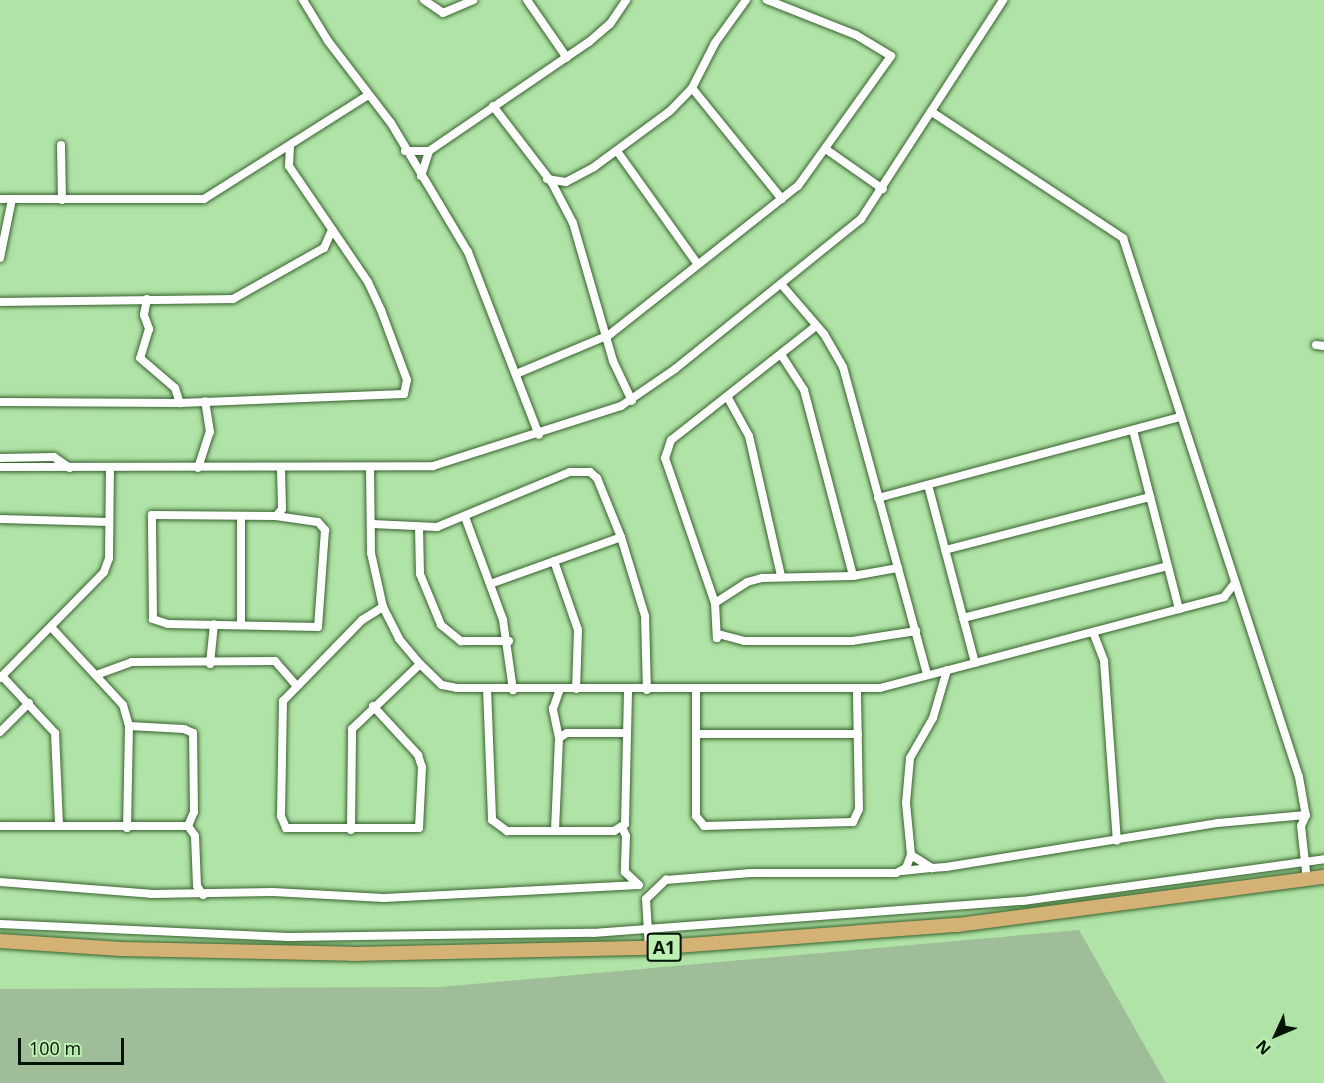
<!DOCTYPE html>
<style>
body{margin:0}
#map{position:relative;width:1324px;height:1083px;overflow:hidden;background:#b0e3a6;font-family:"Open Sans",sans-serif}
div>[style]{position:absolute}
[style*='--x']{left:calc(var(--x)*1px);top:calc(var(--y)*1px);width:calc(var(--w)*1px);rotate:calc(var(--a)*1deg)}
.green>*{inset:0;background:#9ebd98}
.roads{filter:drop-shadow(0 0 2px #36632d) drop-shadow(0 0 2px #36632d)}
.minor>*{height:8px;margin:-4px;padding:0 4px;transform-origin:4px;border-radius:4px;background:#fff}
.trunk>*{height:14px;margin:-7px;padding:0 7px;transform-origin:7px;border-radius:7px;background:#d4b276}
span{translate:-50% -50%;white-space:nowrap;text-align:center;line-height:1.15;-webkit-text-stroke:4.5px #bdf0b3;paint-order:stroke}
.shield-label span{padding:2px 4px;background:#bdf0b3;border:2px solid;border-radius:4px;-webkit-text-stroke-width:0}
.shield-label{font-size:18px;color:#031301;font-weight:700}
.north{position:absolute;left:1246px;top:1005px;width:60px;height:60px;-webkit-text-stroke:4px #bdf0b3;paint-order:stroke;rotate:226deg;font-size:16px;font-weight:700;line-height:24px;text-align:center;color:#031301}
.north::after{content:'';display:block;margin:auto;width:21px;height:27px;background:#031301;clip-path:polygon(50% 0,100% 100%,50% 72%,0 100%)}
.scale{position:absolute;left:18px;top:1038px;width:106px;height:27px;box-sizing:border-box;border:3px solid #031301;border-top:0;padding-left:8px;font-size:18px;line-height:21px;white-space:nowrap;color:#031301;-webkit-text-stroke:4px #bdf0b3;paint-order:stroke}
</style>
<div id="map">
<div class="green">
<i style="clip-path:polygon(1079px 930px,1166px 1083px,0 1083px,0 989px,440px 987px)"></i>
</div>
<div class="roads">
<div class="minor">
<i style="--x:303;--y:0;--w:48;--a:58.6"></i>
<i style="--x:328;--y:41;--w:103;--a:52.5"></i>
<i style="--x:391;--y:123;--w:150;--a:59.2"></i>
<i style="--x:468;--y:252;--w:196;--a:68.8"></i>
<i style="--x:424;--y:0;--w:23;--a:34"></i>
<i style="--x:443;--y:13;--w:33;--a:-23"></i>
<i style="--x:527;--y:0;--w:70;--a:55.4"></i>
<i style="--x:692;--y:88;--w:143;--a:51"></i>
<i style="--x:493;--y:106;--w:97;--a:52.5"></i>
<i style="--x:552;--y:183;--w:45;--a:62.3"></i>
<i style="--x:573;--y:223;--w:144;--a:73.8"></i>
<i style="--x:613;--y:361;--w:44;--a:64.6"></i>
<i style="--x:932;--y:112;--w:229;--a:33.4"></i>
<i style="--x:1123;--y:238;--w:567;--a:71.92"></i>
<i style="--x:1299;--y:777;--w:39;--a:80"></i>
<i style="--x:1306;--y:815;--w:12;--a:114"></i>
<i style="--x:1301;--y:826;--w:54;--a:83.7"></i>
<i style="--x:61;--y:145;--w:55;--a:89"></i>
<i style="--x:827;--y:150;--w:68;--a:34.9"></i>
<i style="--x:405;--y:151;--w:24;--a:0"></i>
<i style="--x:617;--y:151;--w:138;--a:54.5"></i>
<i style="--x:421;--y:176;--w:26;--a:-72"></i>
<i style="--x:429;--y:151;--w:194;--a:-34.3"></i>
<i style="--x:589;--y:42;--w:28;--a:-41"></i>
<i style="--x:610;--y:24;--w:29;--a:-56"></i>
<i style="--x:547;--y:179;--w:19;--a:9"></i>
<i style="--x:566;--y:182;--w:32;--a:-28"></i>
<i style="--x:594;--y:167;--w:94;--a:-36.4"></i>
<i style="--x:670;--y:111;--w:32;--a:-46"></i>
<i style="--x:692;--y:88;--w:51;--a:-62.9"></i>
<i style="--x:715;--y:43;--w:53;--a:-54.2"></i>
<i style="--x:0;--y:199;--w:204;--a:0"></i>
<i style="--x:204;--y:199;--w:193;--a:-32.3"></i>
<i style="--x:0;--y:258;--w:60;--a:-78.5"></i>
<i style="--x:781;--y:284;--w:66;--a:49.3"></i>
<i style="--x:824;--y:334;--w:38;--a:60"></i>
<i style="--x:843;--y:367;--w:318;--a:74.7"></i>
<i style="--x:147;--y:299;--w:16;--a:101"></i>
<i style="--x:144;--y:315;--w:15;--a:70"></i>
<i style="--x:149;--y:329;--w:30;--a:107"></i>
<i style="--x:140;--y:358;--w:46;--a:40.6"></i>
<i style="--x:175;--y:388;--w:16;--a:72"></i>
<i style="--x:0;--y:302;--w:233;--a:-0.7"></i>
<i style="--x:233;--y:299;--w:104;--a:-29.3"></i>
<i style="--x:324;--y:248;--w:20;--a:-66"></i>
<i style="--x:816;--y:326;--w:184;--a:141.8"></i>
<i style="--x:671;--y:440;--w:19;--a:108"></i>
<i style="--x:665;--y:458;--w:153;--a:71"></i>
<i style="--x:715;--y:603;--w:35;--a:87"></i>
<i style="--x:717;--y:638;--w:4;--a:-76"></i>
<i style="--x:718;--y:634;--w:27;--a:15"></i>
<i style="--x:744;--y:641;--w:108;--a:0"></i>
<i style="--x:852;--y:641;--w:65;--a:-8.9"></i>
<i style="--x:1316;--y:345;--w:8;--a:7"></i>
<i style="--x:782;--y:356;--w:40;--a:57.1"></i>
<i style="--x:804;--y:390;--w:192;--a:75.2"></i>
<i style="--x:516;--y:374;--w:101;--a:-22.8"></i>
<i style="--x:609;--y:335;--w:241;--a:-38.3"></i>
<i style="--x:798;--y:186;--w:160;--a:-54.4"></i>
<i style="--x:891;--y:56;--w:41;--a:-149"></i>
<i style="--x:856;--y:35;--w:96;--a:-158.5"></i>
<i style="--x:728;--y:398;--w:43;--a:61.1"></i>
<i style="--x:749;--y:436;--w:144;--a:77.1"></i>
<i style="--x:0;--y:402;--w:180;--a:0.3"></i>
<i style="--x:180;--y:403;--w:224;--a:-2.3"></i>
<i style="--x:404;--y:394;--w:14;--a:-78"></i>
<i style="--x:407;--y:380;--w:75;--a:-110.4"></i>
<i style="--x:381;--y:310;--w:31;--a:-115"></i>
<i style="--x:368;--y:282;--w:140;--a:-124.3"></i>
<i style="--x:289;--y:166;--w:21;--a:-87"></i>
<i style="--x:1133;--y:430;--w:185;--a:75.6"></i>
<i style="--x:0;--y:458;--w:54;--a:-1.1"></i>
<i style="--x:54;--y:457;--w:19;--a:35"></i>
<i style="--x:0;--y:467;--w:433;--a:-0.1"></i>
<i style="--x:433;--y:466;--w:197;--a:-17.7"></i>
<i style="--x:621;--y:406;--w:65;--a:-34.4"></i>
<i style="--x:675;--y:369;--w:239;--a:-38.9"></i>
<i style="--x:861;--y:219;--w:261;--a:-57"></i>
<i style="--x:198;--y:468;--w:38;--a:-72"></i>
<i style="--x:210;--y:432;--w:31;--a:-99"></i>
<i style="--x:370;--y:468;--w:85;--a:89.3"></i>
<i style="--x:371;--y:553;--w:55;--a:77.5"></i>
<i style="--x:383;--y:607;--w:36;--a:63"></i>
<i style="--x:399;--y:639;--w:33;--a:50"></i>
<i style="--x:420;--y:664;--w:30;--a:44"></i>
<i style="--x:442;--y:685;--w:15;--a:11"></i>
<i style="--x:457;--y:688;--w:423;--a:0"></i>
<i style="--x:880;--y:688;--w:356;--a:-14.8"></i>
<i style="--x:1224;--y:597;--w:18;--a:-52"></i>
<i style="--x:928;--y:485;--w:184;--a:75.2"></i>
<i style="--x:878;--y:498;--w:314;--a:-15"></i>
<i style="--x:276;--y:516;--w:42;--a:8.1"></i>
<i style="--x:318;--y:522;--w:11;--a:49"></i>
<i style="--x:325;--y:530;--w:97;--a:94.1"></i>
<i style="--x:318;--y:627;--w:150;--a:-178.9"></i>
<i style="--x:168;--y:624;--w:16;--a:-162"></i>
<i style="--x:153;--y:619;--w:104;--a:-90.6"></i>
<i style="--x:152;--y:515;--w:124;--a:0.5"></i>
<i style="--x:276;--y:516;--w:9;--a:-49"></i>
<i style="--x:282;--y:509;--w:41;--a:-91.4"></i>
<i style="--x:465;--y:517;--w:110;--a:69.7"></i>
<i style="--x:503;--y:620;--w:71;--a:81.9"></i>
<i style="--x:0;--y:519;--w:109;--a:1.6"></i>
<i style="--x:372;--y:524;--w:65;--a:2.6"></i>
<i style="--x:437;--y:527;--w:144;--a:-22.5"></i>
<i style="--x:570;--y:472;--w:20;--a:0"></i>
<i style="--x:590;--y:472;--w:9;--a:41"></i>
<i style="--x:597;--y:478;--w:64;--a:67.9"></i>
<i style="--x:621;--y:537;--w:83;--a:73.1"></i>
<i style="--x:645;--y:616;--w:74;--a:88.5"></i>
<i style="--x:419;--y:527;--w:47;--a:88.8"></i>
<i style="--x:420;--y:574;--w:55;--a:67.6"></i>
<i style="--x:441;--y:625;--w:26;--a:39"></i>
<i style="--x:461;--y:641;--w:48;--a:0"></i>
<i style="--x:945;--y:550;--w:212;--a:-14.5"></i>
<i style="--x:554;--y:561;--w:73;--a:70.8"></i>
<i style="--x:578;--y:630;--w:59;--a:91.9"></i>
<i style="--x:490;--y:584;--w:139;--a:-19.7"></i>
<i style="--x:715;--y:603;--w:38;--a:-33"></i>
<i style="--x:747;--y:582;--w:16;--a:-15"></i>
<i style="--x:762;--y:578;--w:91;--a:-1.3"></i>
<i style="--x:853;--y:576;--w:46;--a:-10.1"></i>
<i style="--x:963;--y:618;--w:211;--a:-14.2"></i>
<i style="--x:241;--y:625;--w:108;--a:-90"></i>
<i style="--x:51;--y:627;--w:106;--a:47.3"></i>
<i style="--x:123;--y:705;--w:22;--a:74"></i>
<i style="--x:129;--y:726;--w:102;--a:91.1"></i>
<i style="--x:1093;--y:632;--w:31;--a:69"></i>
<i style="--x:1104;--y:661;--w:180;--a:85.9"></i>
<i style="--x:210;--y:664;--w:40;--a:-84.3"></i>
<i style="--x:99;--y:674;--w:35;--a:-20"></i>
<i style="--x:132;--y:662;--w:143;--a:-0.4"></i>
<i style="--x:275;--y:661;--w:32;--a:49"></i>
<i style="--x:2;--y:676;--w:78;--a:47.1"></i>
<i style="--x:55;--y:733;--w:92;--a:87.5"></i>
<i style="--x:0;--y:678;--w:148;--a:-45.5"></i>
<i style="--x:104;--y:572;--w:15;--a:-70"></i>
<i style="--x:109;--y:558;--w:90;--a:-89.4"></i>
<i style="--x:487;--y:688;--w:132;--a:87.8"></i>
<i style="--x:492;--y:820;--w:19;--a:36"></i>
<i style="--x:507;--y:831;--w:107;--a:0"></i>
<i style="--x:614;--y:831;--w:13;--a:-32"></i>
<i style="--x:625;--y:824;--w:135;--a:-88.7"></i>
<i style="--x:696;--y:690;--w:126;--a:90"></i>
<i style="--x:696;--y:816;--w:13;--a:51"></i>
<i style="--x:704;--y:826;--w:149;--a:-1.5"></i>
<i style="--x:853;--y:822;--w:14;--a:-65"></i>
<i style="--x:859;--y:809;--w:118;--a:-91"></i>
<i style="--x:373;--y:706;--w:67;--a:47.4"></i>
<i style="--x:418;--y:755;--w:13;--a:72"></i>
<i style="--x:422;--y:767;--w:61;--a:92.8"></i>
<i style="--x:419;--y:828;--w:133;--a:180"></i>
<i style="--x:286;--y:828;--w:13;--a:-113"></i>
<i style="--x:281;--y:816;--w:115;--a:-89"></i>
<i style="--x:283;--y:701;--w:113;--a:-45.7"></i>
<i style="--x:362;--y:620;--w:25;--a:-32"></i>
<i style="--x:0;--y:732;--w:41;--a:-45"></i>
<i style="--x:697;--y:734;--w:161;--a:0"></i>
<i style="--x:559;--y:738;--w:30;--a:-102"></i>
<i style="--x:553;--y:709;--w:21;--a:-71"></i>
<i style="--x:0;--y:826;--w:188;--a:0"></i>
<i style="--x:188;--y:826;--w:15;--a:-67"></i>
<i style="--x:194;--y:812;--w:79;--a:-90.7"></i>
<i style="--x:193;--y:733;--w:10;--a:-156"></i>
<i style="--x:184;--y:729;--w:55;--a:-176.9"></i>
<i style="--x:188;--y:826;--w:12;--a:55"></i>
<i style="--x:195;--y:836;--w:50;--a:87.7"></i>
<i style="--x:197;--y:886;--w:11;--a:56"></i>
<i style="--x:622;--y:827;--w:10;--a:66"></i>
<i style="--x:626;--y:836;--w:36;--a:92"></i>
<i style="--x:625;--y:872;--w:19;--a:43"></i>
<i style="--x:351;--y:830;--w:101;--a:-89.4"></i>
<i style="--x:352;--y:729;--w:94;--a:-43.7"></i>
<i style="--x:555;--y:830;--w:92;--a:-87.5"></i>
<i style="--x:559;--y:738;--w:9;--a:-32"></i>
<i style="--x:567;--y:733;--w:60;--a:0"></i>
<i style="--x:911;--y:855;--w:25;--a:32"></i>
<i style="--x:932;--y:868;--w:14;--a:-4"></i>
<i style="--x:946;--y:867;--w:276;--a:-9.2"></i>
<i style="--x:1218;--y:823;--w:88;--a:-5.2"></i>
<i style="--x:902;--y:871;--w:29;--a:-6"></i>
<i style="--x:0;--y:882;--w:151;--a:4.5"></i>
<i style="--x:151;--y:894;--w:122;--a:-0.9"></i>
<i style="--x:273;--y:892;--w:111;--a:3.1"></i>
<i style="--x:384;--y:898;--w:255;--a:-2.9"></i>
<i style="--x:0;--y:924;--w:288;--a:2.6"></i>
<i style="--x:288;--y:937;--w:305;--a:-0.8"></i>
<i style="--x:593;--y:933;--w:431;--a:-4.3"></i>
<i style="--x:1023;--y:901;--w:304;--a:-7.9"></i>
<i style="--x:649;--y:948;--w:49;--a:-93.5"></i>
<i style="--x:646;--y:899;--w:28;--a:-44"></i>
<i style="--x:666;--y:880;--w:85;--a:-4.7"></i>
<i style="--x:751;--y:873;--w:145;--a:0"></i>
<i style="--x:896;--y:873;--w:11;--a:-27"></i>
<i style="--x:906;--y:868;--w:14;--a:-69"></i>
<i style="--x:911;--y:855;--w:52;--a:-95.5"></i>
<i style="--x:906;--y:803;--w:45;--a:-84.9"></i>
<i style="--x:910;--y:758;--w:46;--a:-60.1"></i>
<i style="--x:933;--y:718;--w:50;--a:-73.7"></i>
</div>
<div class="trunk">
<i style="--x:0;--y:941;--w:121;--a:3.8"></i>
<i style="--x:121;--y:949;--w:231;--a:1.2"></i>
<i style="--x:352;--y:954;--w:297;--a:-1.2"></i>
<i style="--x:649;--y:948;--w:310;--a:-4.3"></i>
<i style="--x:958;--y:925;--w:369;--a:-7.5"></i>
</div>
</div>
<div class="shield-label">
<span style="left:664px;top:947px">A1</span>
</div>
<div class="north">N</div>
<div class="scale">100 m</div>
</div>
